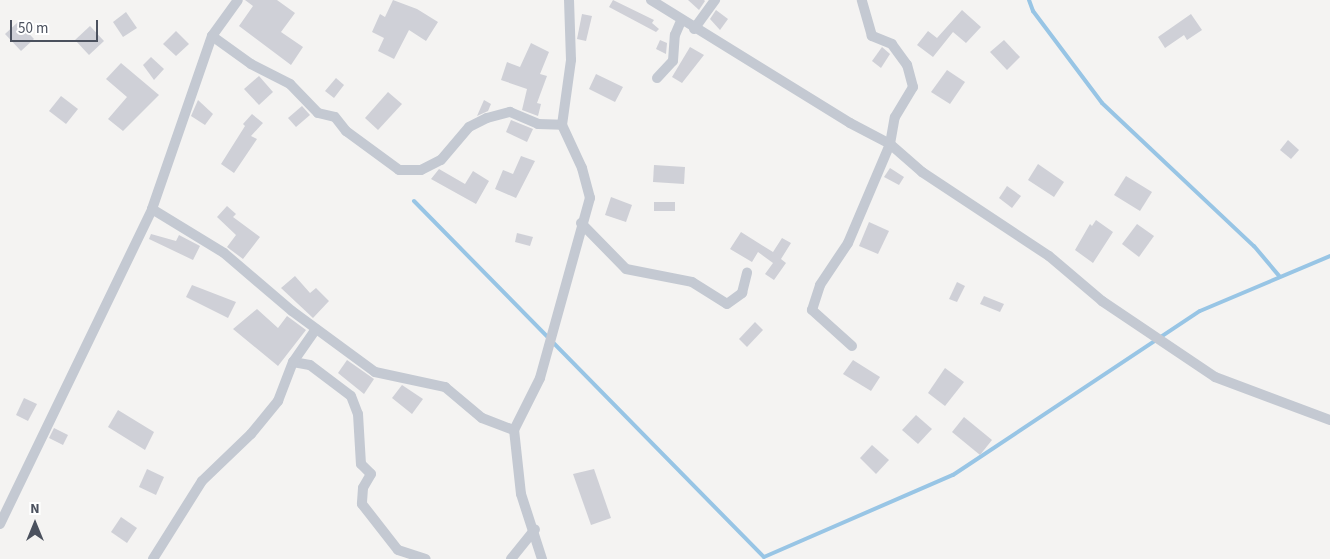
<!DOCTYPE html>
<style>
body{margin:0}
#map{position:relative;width:1330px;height:559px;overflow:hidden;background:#f4f3f2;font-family:"Source Sans 3",sans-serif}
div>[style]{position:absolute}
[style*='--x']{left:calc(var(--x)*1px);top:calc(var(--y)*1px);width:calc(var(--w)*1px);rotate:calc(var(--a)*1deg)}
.stream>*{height:4px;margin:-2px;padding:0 2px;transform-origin:2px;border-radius:2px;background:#98c5e5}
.building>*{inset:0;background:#cfd0d7}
.minor>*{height:10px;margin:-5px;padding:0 5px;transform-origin:5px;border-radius:5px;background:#c4c9d2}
span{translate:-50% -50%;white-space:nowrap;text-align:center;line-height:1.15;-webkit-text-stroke:4px #fff;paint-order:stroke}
.north{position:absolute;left:10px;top:499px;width:50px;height:50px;-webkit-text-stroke:4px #fff;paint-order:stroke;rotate:0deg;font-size:14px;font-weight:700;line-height:20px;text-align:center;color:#4b515e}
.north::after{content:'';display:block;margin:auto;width:18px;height:22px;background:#4b515e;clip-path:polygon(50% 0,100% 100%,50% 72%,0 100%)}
.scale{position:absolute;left:10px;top:20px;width:88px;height:22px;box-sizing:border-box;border:2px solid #4b515e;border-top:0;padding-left:6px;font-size:15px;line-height:18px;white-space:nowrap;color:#4b515e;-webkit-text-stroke:4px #fff;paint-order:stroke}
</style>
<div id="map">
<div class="stream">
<i style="--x:1029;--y:0;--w:12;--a:70"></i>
<i style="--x:1033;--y:11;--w:115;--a:53.1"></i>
<i style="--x:1102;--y:103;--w:209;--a:43.3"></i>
<i style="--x:1254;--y:246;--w:40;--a:50"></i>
<i style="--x:414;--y:201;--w:499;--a:45.5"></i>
<i style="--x:764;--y:557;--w:206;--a:-23.5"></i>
<i style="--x:953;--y:475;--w:296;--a:-33.6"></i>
<i style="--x:1200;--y:311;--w:141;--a:-22.9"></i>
</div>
<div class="building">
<i style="clip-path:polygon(245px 0,277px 0,295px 13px,281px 32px,303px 47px,291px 65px,239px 26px,253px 6px)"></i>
<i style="clip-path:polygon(393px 0,417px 9px,438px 22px,426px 41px,409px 30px,394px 59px,378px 51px,384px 38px,372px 32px,380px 14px,385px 17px)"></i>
<i style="clip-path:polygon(613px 0,654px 20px,652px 23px,659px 29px,656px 32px,609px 7px)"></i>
<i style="clip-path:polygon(688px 0,704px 0,705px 1px,699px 10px)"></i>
<i style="clip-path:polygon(716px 10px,728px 19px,720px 30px,710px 19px)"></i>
<i style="clip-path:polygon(962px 10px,981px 27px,966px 43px,953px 32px,933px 57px,917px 45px,928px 31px,937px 38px)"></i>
<i style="clip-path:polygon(126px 12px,137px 28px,123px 37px,113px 22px)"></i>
<i style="clip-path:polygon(582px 14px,592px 16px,586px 41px,577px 39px)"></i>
<i style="clip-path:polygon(1191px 14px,1202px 30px,1187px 40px,1184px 35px,1165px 48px,1158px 37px)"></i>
<i style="clip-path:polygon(18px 22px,34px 39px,21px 51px,5px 34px)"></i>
<i style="clip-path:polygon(90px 26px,104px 41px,89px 55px,75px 40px)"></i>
<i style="clip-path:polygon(176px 31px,189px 44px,176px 56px,163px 44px)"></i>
<i style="clip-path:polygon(660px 40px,667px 43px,666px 54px,656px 49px)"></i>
<i style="clip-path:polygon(1004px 40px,1020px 57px,1007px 70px,990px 52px)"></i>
<i style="clip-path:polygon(531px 43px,549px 52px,540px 74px,547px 76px,537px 103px,541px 104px,538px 116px,522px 110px,527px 89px,501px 80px,507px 62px,520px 67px)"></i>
<i style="clip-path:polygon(690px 47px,704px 55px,682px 83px,672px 77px)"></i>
<i style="clip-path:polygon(882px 47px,890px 54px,881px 68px,872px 61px)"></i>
<i style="clip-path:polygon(151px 57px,164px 69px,154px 80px,143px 65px)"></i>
<i style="clip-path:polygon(121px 63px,159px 95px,123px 131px,108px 119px,127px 97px,106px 79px)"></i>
<i style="clip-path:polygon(947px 70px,965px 82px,950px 104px,931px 92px)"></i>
<i style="clip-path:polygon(596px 74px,623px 87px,615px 102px,589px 89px)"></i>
<i style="clip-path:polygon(259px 76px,273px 92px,259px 105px,244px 89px)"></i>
<i style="clip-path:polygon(336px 78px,344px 85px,334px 98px,325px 91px)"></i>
<i style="clip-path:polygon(388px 92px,402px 104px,378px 130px,365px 118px)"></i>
<i style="clip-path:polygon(61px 96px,78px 109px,66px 124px,49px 111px)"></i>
<i style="clip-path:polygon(198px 100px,213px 114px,205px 125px,191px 116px)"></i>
<i style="clip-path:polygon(484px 100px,491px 104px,488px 111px,477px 116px)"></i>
<i style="clip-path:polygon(302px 106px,310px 115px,296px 127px,288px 118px)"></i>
<i style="clip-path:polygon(252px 114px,263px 123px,251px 136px,257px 139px,234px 173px,221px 164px,245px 126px,243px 124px)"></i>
<i style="clip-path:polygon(511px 120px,533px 129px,527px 142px,506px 132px)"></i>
<i style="clip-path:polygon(1288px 140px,1299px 150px,1291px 159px,1280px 150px)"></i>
<i style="clip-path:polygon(521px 156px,535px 161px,516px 198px,495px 189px,503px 170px,513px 174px)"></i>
<i style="clip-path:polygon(1038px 164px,1064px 182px,1054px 197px,1028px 180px)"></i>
<i style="clip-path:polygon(654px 165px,685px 167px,684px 184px,653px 182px)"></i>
<i style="clip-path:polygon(890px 168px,904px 177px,899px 185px,884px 177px)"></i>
<i style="clip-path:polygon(439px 169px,465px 184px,473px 171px,489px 181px,476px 204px,431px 179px)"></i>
<i style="clip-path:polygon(1126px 176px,1152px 192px,1140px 211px,1114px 195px)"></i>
<i style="clip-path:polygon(1007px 186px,1021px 196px,1012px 208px,999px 198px)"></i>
<i style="clip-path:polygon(611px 197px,632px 205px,626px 222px,605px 215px)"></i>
<i style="clip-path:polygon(654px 202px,675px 202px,675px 211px,654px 211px)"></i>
<i style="clip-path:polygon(227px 206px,236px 214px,233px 217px,260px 237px,243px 259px,227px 247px,236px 235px,217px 217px)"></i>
<i style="clip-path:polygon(1096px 220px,1113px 232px,1093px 263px,1075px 250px,1090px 224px,1092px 226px)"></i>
<i style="clip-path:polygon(869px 222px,889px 231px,878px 254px,859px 246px)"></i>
<i style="clip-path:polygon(1137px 224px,1154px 236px,1139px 257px,1122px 244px)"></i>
<i style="clip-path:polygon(741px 232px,773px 252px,782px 238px,791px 243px,781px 259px,786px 263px,774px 280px,765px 274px,773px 263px,758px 252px,752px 262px,730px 249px)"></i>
<i style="clip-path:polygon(517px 233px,533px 237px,530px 246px,515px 242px)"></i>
<i style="clip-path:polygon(151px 234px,176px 241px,179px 235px,200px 246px,193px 260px,149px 239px)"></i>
<i style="clip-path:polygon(295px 276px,310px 293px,316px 288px,329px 301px,313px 318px,281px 288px)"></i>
<i style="clip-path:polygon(957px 282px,965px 286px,957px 302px,949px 299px)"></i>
<i style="clip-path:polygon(192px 285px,236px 302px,228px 318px,186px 297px)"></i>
<i style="clip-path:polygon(984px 296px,1004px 304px,1000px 312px,980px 304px)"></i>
<i style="clip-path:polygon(257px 309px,278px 328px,287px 316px,306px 330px,278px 366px,233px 329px)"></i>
<i style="clip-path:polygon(755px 322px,763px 330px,747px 347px,739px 339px)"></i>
<i style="clip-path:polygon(347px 360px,374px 379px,364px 394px,338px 373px)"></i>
<i style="clip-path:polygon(853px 360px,880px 377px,871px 391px,843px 374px)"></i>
<i style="clip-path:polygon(945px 368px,964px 382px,945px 406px,928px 393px)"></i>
<i style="clip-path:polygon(402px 385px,423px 399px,412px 414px,392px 398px)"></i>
<i style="clip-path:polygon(24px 398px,37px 404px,28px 421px,16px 415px)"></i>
<i style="clip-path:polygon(118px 410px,154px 432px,145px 450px,108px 427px)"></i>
<i style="clip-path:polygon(916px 415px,932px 429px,918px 444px,902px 430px)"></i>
<i style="clip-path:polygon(964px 417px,992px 440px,980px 455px,952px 432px)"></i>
<i style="clip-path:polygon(54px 428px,68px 435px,63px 445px,49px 438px)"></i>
<i style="clip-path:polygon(872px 445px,889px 460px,876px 474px,860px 458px)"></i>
<i style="clip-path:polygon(147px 469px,164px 477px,156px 495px,139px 487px)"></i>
<i style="clip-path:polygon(594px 469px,611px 518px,591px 525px,573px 474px)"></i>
<i style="clip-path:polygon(121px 517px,137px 528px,127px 543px,111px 532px)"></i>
</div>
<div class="minor">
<i style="--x:651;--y:0;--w:234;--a:31.7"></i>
<i style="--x:850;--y:123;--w:45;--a:27.7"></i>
<i style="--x:890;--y:144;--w:43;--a:41.2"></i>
<i style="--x:922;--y:172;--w:152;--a:33.5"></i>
<i style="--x:1049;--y:256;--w:70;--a:40.3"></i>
<i style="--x:1102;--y:301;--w:136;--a:33.9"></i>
<i style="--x:1215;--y:377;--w:123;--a:20.5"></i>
<i style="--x:694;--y:29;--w:36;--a:-54"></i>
<i style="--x:212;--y:36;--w:48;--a:35.7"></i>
<i style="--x:251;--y:64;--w:44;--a:27.1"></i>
<i style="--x:290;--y:84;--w:40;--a:46"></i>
<i style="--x:318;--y:113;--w:17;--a:13"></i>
<i style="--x:335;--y:117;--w:18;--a:52"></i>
<i style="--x:346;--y:131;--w:66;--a:36.3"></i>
<i style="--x:399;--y:170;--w:22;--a:0"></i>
<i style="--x:421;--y:170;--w:22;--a:-27"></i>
<i style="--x:441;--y:160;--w:43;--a:-49.7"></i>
<i style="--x:469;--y:127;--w:20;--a:-27"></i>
<i style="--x:487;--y:118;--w:24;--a:-15"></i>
<i style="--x:510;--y:112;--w:30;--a:23"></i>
<i style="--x:538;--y:124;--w:24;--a:2"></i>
<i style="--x:657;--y:78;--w:23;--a:-47"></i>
<i style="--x:673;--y:61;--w:26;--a:-86"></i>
<i style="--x:675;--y:35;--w:15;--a:-67"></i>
<i style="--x:152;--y:209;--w:84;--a:31.4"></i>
<i style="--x:224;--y:253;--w:89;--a:40.5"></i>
<i style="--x:292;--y:311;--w:103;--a:36.3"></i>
<i style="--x:375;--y:372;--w:72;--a:12.1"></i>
<i style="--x:445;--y:387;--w:48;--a:40"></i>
<i style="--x:482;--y:418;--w:34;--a:21"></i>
<i style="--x:581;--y:223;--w:64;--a:45.6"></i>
<i style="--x:626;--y:269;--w:67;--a:11.1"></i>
<i style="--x:692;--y:282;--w:41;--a:32.2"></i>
<i style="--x:727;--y:304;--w:19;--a:-36"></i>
<i style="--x:742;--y:293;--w:21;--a:-76"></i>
<i style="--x:852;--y:346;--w:54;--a:-138"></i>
<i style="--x:812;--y:310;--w:26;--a:-72"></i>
<i style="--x:820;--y:285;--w:50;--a:-56.3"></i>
<i style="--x:848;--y:243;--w:108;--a:-67"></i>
<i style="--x:890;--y:144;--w:27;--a:-80"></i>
<i style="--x:895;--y:117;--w:35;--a:-59"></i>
<i style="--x:913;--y:87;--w:23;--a:-105"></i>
<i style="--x:907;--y:65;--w:26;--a:-126"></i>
<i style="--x:892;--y:44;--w:22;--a:-158"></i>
<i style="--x:872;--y:36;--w:37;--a:-106"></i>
<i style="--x:293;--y:362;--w:17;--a:10"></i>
<i style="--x:310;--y:365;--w:51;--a:37.1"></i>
<i style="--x:351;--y:396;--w:19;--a:69"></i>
<i style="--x:358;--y:414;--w:50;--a:86.6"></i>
<i style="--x:361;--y:464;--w:14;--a:45"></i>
<i style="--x:371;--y:474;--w:16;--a:120"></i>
<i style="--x:363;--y:488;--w:16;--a:94"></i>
<i style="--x:362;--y:504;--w:58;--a:52"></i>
<i style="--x:398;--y:550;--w:29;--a:18"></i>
<i style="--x:0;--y:524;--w:350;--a:-64.2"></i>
<i style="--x:152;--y:209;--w:183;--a:-70.9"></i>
<i style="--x:212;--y:36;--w:44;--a:-54.2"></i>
<i style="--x:153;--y:559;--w:92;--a:-57.9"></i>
<i style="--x:202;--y:481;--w:68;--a:-43.8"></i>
<i style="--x:251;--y:434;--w:43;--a:-50.7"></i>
<i style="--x:278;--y:401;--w:42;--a:-69"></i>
<i style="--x:293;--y:362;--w:40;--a:-55.1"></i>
<i style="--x:511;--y:559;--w:38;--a:-51"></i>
<i style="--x:542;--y:559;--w:68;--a:-107.9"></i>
<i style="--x:521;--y:494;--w:64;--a:-96.2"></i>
<i style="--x:514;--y:430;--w:58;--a:-63.4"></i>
<i style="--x:540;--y:378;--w:187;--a:-74.5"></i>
<i style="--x:590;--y:198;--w:31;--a:-105"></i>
<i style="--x:582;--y:168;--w:47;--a:-114.9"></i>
<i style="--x:562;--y:125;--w:66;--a:-82.1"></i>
<i style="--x:571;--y:60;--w:60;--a:-91.9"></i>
</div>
<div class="north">N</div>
<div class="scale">50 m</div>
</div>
